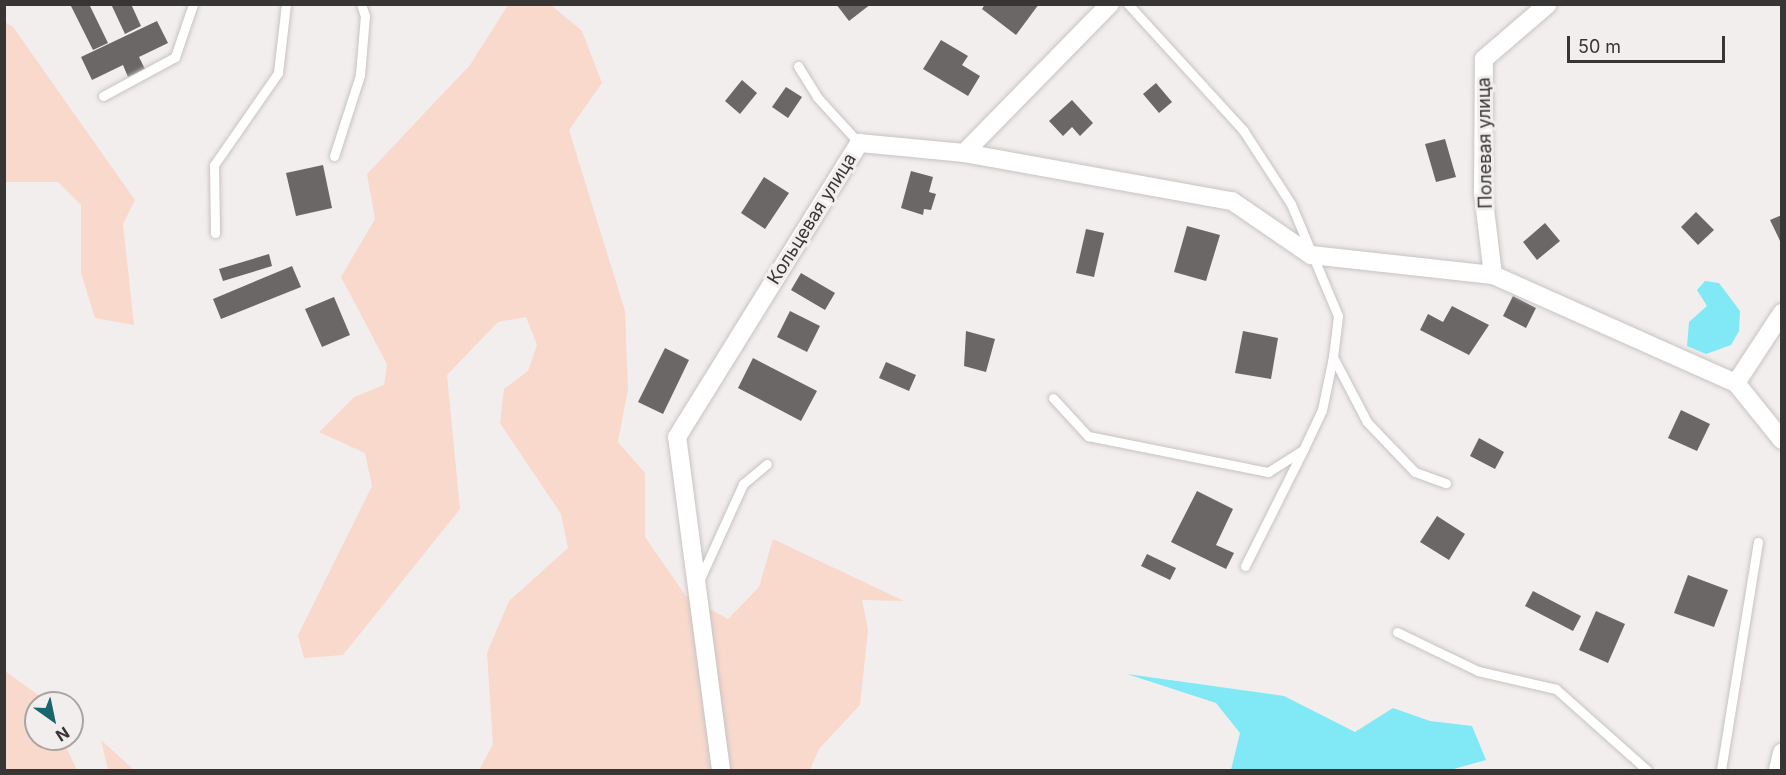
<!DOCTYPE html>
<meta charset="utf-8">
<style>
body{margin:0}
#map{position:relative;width:1786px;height:775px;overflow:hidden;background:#f2eeed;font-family:Inter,sans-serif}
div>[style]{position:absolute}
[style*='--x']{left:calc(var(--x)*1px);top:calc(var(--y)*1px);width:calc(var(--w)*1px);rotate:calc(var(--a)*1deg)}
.green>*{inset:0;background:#f8d9cc}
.water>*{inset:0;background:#81e8f5}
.building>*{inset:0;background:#6a6766}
.roads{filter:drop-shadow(0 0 2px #c7c3c2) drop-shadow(0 0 2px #c7c3c2)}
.service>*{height:9px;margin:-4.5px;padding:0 4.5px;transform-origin:4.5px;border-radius:4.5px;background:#fff}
.minor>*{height:18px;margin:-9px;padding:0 9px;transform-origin:9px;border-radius:9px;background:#fff}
span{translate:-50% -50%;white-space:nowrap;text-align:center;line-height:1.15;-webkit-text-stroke:6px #f2eeed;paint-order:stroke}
.street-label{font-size:18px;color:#373635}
.frame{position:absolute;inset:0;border:6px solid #373635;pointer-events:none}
.north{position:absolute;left:24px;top:691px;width:60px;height:60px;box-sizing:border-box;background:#f2eeed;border:2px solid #a7a4a3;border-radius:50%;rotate:147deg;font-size:16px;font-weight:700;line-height:24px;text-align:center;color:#373635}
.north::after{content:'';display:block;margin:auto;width:21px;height:27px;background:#1a666f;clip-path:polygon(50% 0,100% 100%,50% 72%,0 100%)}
.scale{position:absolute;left:1567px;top:36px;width:158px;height:27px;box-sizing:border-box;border:3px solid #373635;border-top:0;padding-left:8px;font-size:18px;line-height:21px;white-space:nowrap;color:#373635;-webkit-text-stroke:4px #f2eeed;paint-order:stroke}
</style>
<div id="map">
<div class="green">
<i style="clip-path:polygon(508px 5px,551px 5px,582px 31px,602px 83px,569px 130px,625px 311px,628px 389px,618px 442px,645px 473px,645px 537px,686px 596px,728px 619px,759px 587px,773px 539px,904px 601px,862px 600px,868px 630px,860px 705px,819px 749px,810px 770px,479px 770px,493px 744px,487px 653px,509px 601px,568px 548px,561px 514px,500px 423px,504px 389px,528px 371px,537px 345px,526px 317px,498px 322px,447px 375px,460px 509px,343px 655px,304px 658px,298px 635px,372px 486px,365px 453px,319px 432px,354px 397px,384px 385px,387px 364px,341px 277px,375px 219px,367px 174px,470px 65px)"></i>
<i style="clip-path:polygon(5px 22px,13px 27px,135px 200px,123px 224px,134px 325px,95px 318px,81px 273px,81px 205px,58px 182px,5px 182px)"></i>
<i style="clip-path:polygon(5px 671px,41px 697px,44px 703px,36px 703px,36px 739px,62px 739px,77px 770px,5px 770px)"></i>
<i style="clip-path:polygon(101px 740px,134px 770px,108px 770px)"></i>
</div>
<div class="water">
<i style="clip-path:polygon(1705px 281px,1719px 283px,1740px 311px,1739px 331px,1731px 345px,1706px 354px,1687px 346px,1689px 322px,1707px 306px,1697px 290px)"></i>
<i style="clip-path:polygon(1127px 674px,1284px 696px,1355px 732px,1393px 708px,1430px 721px,1472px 726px,1486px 760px,1450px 770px,1231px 770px,1240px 733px,1216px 703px)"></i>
</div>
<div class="building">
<i style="clip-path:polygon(70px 4px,89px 4px,108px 43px,93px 50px)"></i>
<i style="clip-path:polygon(111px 4px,131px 4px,141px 26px,125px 34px)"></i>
<i style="clip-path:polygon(836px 4px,871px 4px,849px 21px)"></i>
<i style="clip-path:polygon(985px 4px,1039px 4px,1016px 35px,982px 9px)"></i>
<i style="clip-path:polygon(157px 21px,168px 43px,139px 57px,145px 69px,128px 77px,123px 65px,92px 80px,81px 57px)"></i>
<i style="clip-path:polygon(941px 40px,968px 56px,962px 65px,980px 76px,968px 96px,923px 69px)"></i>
<i style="clip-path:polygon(742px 80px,757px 93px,740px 114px,725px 101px)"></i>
<i style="clip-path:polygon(1156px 83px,1172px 102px,1159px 113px,1143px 94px)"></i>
<i style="clip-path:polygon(786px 87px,802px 97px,788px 118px,772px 107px)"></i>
<i style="clip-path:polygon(1072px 100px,1093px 123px,1080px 136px,1072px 127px,1063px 136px,1049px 121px)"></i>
<i style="clip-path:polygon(1445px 139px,1456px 177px,1436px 182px,1425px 144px)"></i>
<i style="clip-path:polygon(323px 165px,332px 208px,296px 216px,286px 173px)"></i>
<i style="clip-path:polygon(911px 171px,933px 177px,929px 192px,936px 194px,931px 210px,924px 209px,923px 215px,901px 208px)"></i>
<i style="clip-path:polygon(764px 177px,789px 193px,765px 229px,741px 213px)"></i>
<i style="clip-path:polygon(1696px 212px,1714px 230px,1698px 245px,1681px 227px)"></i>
<i style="clip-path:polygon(1782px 215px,1782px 245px,1770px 220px)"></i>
<i style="clip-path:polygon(1545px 223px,1560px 241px,1537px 260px,1523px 242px)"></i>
<i style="clip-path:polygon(1187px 226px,1220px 235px,1206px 281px,1174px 272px)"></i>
<i style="clip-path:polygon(1086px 229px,1104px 233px,1094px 277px,1076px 273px)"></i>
<i style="clip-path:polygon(269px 254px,272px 266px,223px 281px,219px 269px)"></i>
<i style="clip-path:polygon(292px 266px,301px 287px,221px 319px,213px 299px)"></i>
<i style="clip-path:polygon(801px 273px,835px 293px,825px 310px,791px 290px)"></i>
<i style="clip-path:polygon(1513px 296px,1536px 308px,1526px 328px,1503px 316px)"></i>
<i style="clip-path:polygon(334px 297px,350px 335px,322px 347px,305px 309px)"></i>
<i style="clip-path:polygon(1452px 306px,1489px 325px,1469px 355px,1420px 330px,1428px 314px,1443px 322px)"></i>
<i style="clip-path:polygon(790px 311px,820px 326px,807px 352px,777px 337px)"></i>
<i style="clip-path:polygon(966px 331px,995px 339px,986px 372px,964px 366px)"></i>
<i style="clip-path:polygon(1243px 331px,1278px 338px,1271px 379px,1235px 373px)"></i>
<i style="clip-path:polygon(665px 348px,689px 360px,663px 414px,638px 402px)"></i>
<i style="clip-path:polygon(753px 358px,817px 391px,801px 421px,738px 388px)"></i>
<i style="clip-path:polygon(886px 362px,916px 375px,909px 391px,879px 378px)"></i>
<i style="clip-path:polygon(1681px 410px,1710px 424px,1697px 451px,1668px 438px)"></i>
<i style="clip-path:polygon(1479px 438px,1504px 452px,1495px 469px,1470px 456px)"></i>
<i style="clip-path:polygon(1197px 491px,1233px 509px,1216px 545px,1234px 553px,1226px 569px,1171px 542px)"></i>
<i style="clip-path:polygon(1437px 516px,1465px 534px,1449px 560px,1420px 542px)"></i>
<i style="clip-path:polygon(1147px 554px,1176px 568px,1170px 580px,1141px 566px)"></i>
<i style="clip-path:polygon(1688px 575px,1728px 590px,1714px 627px,1674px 613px)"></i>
<i style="clip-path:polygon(1533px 591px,1581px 616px,1573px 631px,1525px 606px)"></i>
<i style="clip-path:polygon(1596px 611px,1625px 624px,1608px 663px,1579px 650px)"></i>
</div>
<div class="roads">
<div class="service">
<i style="--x:1128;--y:4;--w:171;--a:47.6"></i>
<i style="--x:1243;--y:130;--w:88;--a:57"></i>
<i style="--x:1291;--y:204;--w:121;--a:67.2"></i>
<i style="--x:1338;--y:316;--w:41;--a:97"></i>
<i style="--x:1333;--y:357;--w:73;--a:62.4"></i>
<i style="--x:1367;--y:422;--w:69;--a:46.2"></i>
<i style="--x:1415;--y:472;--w:33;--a:20"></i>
<i style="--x:798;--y:66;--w:36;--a:58"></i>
<i style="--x:817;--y:97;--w:62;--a:47.6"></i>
<i style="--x:103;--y:96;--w:82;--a:-28.4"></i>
<i style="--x:175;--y:57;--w:56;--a:-71.2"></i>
<i style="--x:334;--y:156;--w:85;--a:-72.2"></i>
<i style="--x:360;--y:75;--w:59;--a:-85.2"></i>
<i style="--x:365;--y:16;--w:13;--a:-108"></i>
<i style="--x:215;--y:233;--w:68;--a:-90.8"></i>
<i style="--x:214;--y:165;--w:112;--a:-55.2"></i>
<i style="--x:278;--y:73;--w:69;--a:-83.4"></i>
<i style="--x:1053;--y:398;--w:52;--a:47.4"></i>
<i style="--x:1088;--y:436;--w:184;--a:11.3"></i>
<i style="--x:1268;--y:472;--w:41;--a:-32.2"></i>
<i style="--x:1303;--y:450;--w:44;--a:-64.6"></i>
<i style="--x:1322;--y:410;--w:54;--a:-78.3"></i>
<i style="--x:1245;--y:566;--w:130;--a:-63.4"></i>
<i style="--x:699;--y:581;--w:107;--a:-65.6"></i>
<i style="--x:743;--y:484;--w:31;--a:-40"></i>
<i style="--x:1397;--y:632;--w:90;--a:25.7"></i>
<i style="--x:1478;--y:671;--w:80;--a:13"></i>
<i style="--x:1556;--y:689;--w:122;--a:41.7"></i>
<i style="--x:1721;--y:770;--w:231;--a:-80.8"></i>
</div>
<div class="minor">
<i style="--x:964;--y:153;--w:272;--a:10.2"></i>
<i style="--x:1232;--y:201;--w:96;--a:34.4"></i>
<i style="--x:1311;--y:255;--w:183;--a:6.3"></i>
<i style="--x:1493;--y:275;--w:266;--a:24"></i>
<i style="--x:1736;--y:383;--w:73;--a:51.1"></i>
<i style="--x:1493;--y:275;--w:84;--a:-96.9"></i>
<i style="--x:1483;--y:192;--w:133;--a:-89.6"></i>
<i style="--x:1484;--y:59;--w:84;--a:-40.7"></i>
<i style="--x:1736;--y:383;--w:84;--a:-56.7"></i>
<i style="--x:721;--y:770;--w:336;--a:-97.5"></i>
<i style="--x:677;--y:437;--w:346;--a:-58.2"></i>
<i style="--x:859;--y:143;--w:105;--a:5.4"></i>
<i style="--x:964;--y:153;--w:209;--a:-45.6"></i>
<i style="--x:1778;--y:770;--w:18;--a:-77"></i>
</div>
</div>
<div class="street-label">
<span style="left:1485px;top:143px;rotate:-91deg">Полевая улица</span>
<span style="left:812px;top:219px;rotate:-58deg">Кольцевая улица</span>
</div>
<div class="frame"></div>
<div class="north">N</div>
<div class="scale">50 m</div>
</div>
